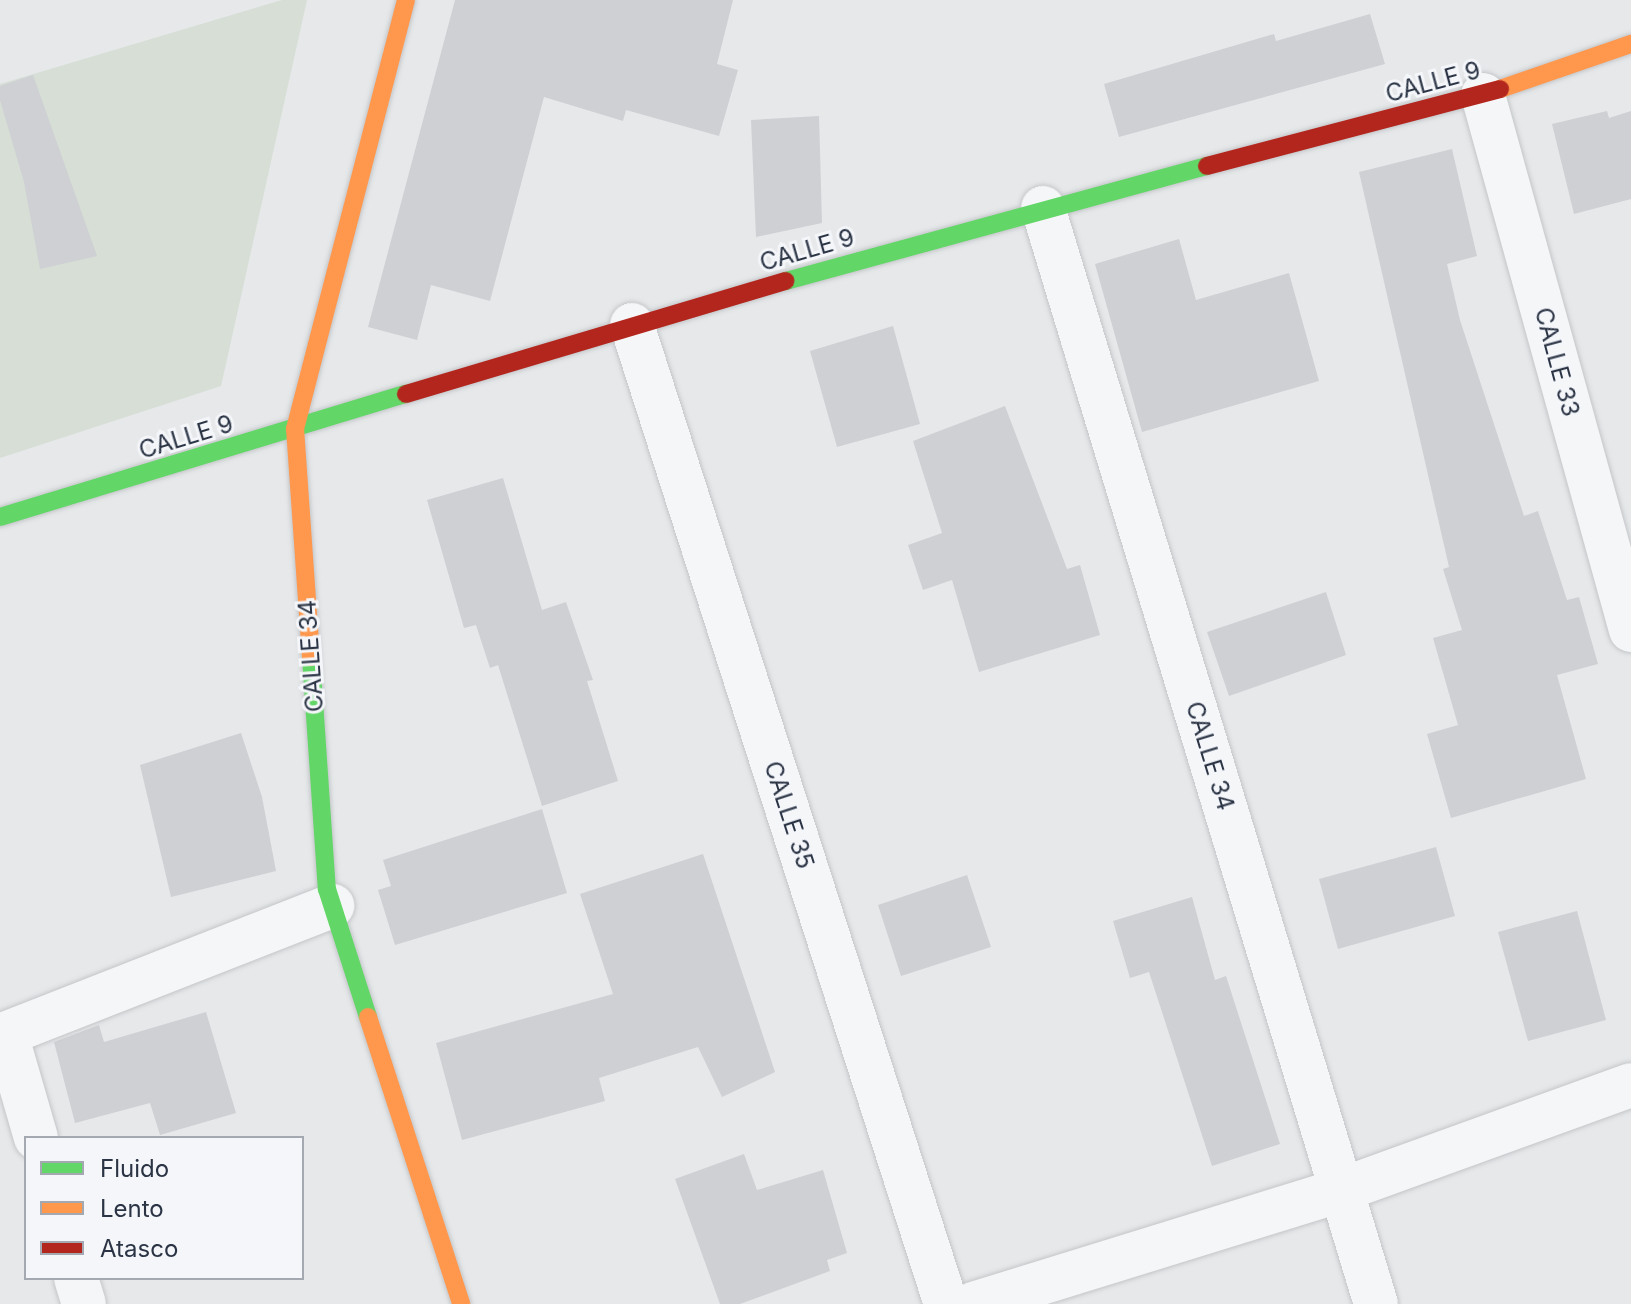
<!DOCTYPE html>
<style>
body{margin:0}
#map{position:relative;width:1631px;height:1304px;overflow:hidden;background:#e6e8ea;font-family:Inter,sans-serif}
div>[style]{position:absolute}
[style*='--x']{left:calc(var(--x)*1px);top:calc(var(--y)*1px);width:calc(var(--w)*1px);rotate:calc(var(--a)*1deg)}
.green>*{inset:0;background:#d6ded6}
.building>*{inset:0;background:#ced0d3}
.roads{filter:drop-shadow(0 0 2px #c4c6c8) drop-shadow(0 0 2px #c4c6c8)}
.street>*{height:44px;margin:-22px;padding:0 22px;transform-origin:22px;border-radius:22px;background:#f5f6f7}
.fast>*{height:18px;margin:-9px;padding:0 9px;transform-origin:9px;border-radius:9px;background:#63d668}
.slow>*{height:18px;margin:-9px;padding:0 9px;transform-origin:9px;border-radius:9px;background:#ff974d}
.jam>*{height:18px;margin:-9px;padding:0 9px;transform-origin:9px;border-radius:9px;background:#b3261e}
span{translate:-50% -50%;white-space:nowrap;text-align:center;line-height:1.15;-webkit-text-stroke:6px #f4f6f9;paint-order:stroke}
.street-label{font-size:24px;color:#2b3445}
.legend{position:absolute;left:24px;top:1136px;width:280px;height:144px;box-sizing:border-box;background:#f4f6f9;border:2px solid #a4a8b1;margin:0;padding:10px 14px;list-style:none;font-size:24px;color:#2b3445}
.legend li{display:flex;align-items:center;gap:16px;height:40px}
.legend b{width:40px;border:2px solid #a4a8b1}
</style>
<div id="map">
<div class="green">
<i style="clip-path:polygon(282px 0,307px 0,221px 386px,0 458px,0 84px)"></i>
</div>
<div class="building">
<i style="clip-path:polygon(455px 0,733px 0,717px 64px,738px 70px,719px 136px,626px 110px,623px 121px,544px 97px,490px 301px,431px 285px,417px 340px,368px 327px)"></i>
<i style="clip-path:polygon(1370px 14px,1385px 64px,1119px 137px,1104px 84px,1274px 34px,1276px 41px)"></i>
<i style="clip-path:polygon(33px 75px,97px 256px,40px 269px,24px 182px,0 100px,0 86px)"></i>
<i style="clip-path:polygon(1607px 111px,1609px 118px,1631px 111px,1631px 199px,1574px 214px,1552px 124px)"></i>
<i style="clip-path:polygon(819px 116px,822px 223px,756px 237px,751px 120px)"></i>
<i style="clip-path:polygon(1452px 149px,1477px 256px,1447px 264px,1460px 320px,1524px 516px,1538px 511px,1567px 600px,1579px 597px,1598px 664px,1557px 675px,1586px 779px,1451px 818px,1427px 734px,1458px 725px,1433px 638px,1462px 630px,1443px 569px,1449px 567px,1359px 172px)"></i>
<i style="clip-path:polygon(1179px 239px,1196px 300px,1289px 273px,1319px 381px,1142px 432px,1095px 264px)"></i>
<i style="clip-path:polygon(893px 326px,920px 424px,837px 447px,810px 351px)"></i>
<i style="clip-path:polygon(1005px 406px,1067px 569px,1080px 565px,1100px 635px,979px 672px,952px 580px,923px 590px,908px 545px,942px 533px,913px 441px)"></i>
<i style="clip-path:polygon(503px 478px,542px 610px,566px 602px,593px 680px,587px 681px,618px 781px,542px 806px,498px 665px,490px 668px,476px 625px,464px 628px,427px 500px)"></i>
<i style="clip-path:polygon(1326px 592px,1346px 655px,1229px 696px,1207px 632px)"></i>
<i style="clip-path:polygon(241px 733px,262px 797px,276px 871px,171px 897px,140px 765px)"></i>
<i style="clip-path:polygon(542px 809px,567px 893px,395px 945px,378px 890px,391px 886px,383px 860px)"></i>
<i style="clip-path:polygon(1436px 847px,1455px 916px,1338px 949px,1319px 879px)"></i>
<i style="clip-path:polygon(703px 854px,775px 1072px,722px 1097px,698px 1047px,599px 1078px,605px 1101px,462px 1140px,436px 1043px,613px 994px,580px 894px)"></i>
<i style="clip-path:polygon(967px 875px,991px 947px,901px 976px,878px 905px)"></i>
<i style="clip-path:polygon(1192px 897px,1215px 980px,1226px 976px,1280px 1144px,1212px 1166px,1149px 972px,1130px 978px,1113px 921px)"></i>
<i style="clip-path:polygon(1577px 911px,1606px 1020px,1528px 1041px,1498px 932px)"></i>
<i style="clip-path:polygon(206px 1012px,236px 1113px,160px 1135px,150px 1103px,75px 1123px,54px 1042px,99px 1025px,104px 1042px)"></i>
<i style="clip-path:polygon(744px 1154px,757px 1190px,823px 1170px,847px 1253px,827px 1260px,830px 1271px,740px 1304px,720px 1304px,675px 1179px)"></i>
</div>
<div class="roads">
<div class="street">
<i style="--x:1483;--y:95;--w:555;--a:74.54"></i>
<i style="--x:1043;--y:208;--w:1145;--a:73.1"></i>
<i style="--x:632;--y:325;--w:1028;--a:72.22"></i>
<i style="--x:6;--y:1034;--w:108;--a:73.9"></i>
<i style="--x:0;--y:1036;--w:357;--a:-21.4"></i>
<i style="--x:76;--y:1278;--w:27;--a:73"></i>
<i style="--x:973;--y:1304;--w:385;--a:-17.2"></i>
<i style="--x:1341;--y:1190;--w:308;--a:-19.9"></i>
</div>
<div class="fast">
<i style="--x:786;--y:281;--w:436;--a:-15.3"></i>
<i style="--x:0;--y:517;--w:424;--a:-16.9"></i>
<i style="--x:311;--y:657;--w:233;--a:86.1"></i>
<i style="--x:327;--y:889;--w:134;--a:72.2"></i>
</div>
<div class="slow">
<i style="--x:1500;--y:89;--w:139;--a:-19"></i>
<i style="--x:311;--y:657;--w:229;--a:-94"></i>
<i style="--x:295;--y:429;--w:443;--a:-75.5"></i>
<i style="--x:368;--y:1017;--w:302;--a:72"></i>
</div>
<div class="jam">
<i style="--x:1207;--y:166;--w:303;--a:-14.7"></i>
<i style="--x:406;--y:394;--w:396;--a:-16.6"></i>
</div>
</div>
<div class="street-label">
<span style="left:1433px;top:82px;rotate:-15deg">CALLE 9</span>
<span style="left:807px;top:250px;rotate:-16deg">CALLE 9</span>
<span style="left:1557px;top:362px;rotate:75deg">CALLE 33</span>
<span style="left:186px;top:437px;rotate:-17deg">CALLE 9</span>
<span style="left:311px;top:656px;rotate:-94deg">CALLE 34</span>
<span style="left:1210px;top:756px;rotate:73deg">CALLE 34</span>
<span style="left:789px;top:815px;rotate:72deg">CALLE 35</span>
</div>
<ul class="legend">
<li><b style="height:10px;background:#63d668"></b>Fluido</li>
<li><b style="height:10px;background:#ff974d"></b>Lento</li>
<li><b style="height:10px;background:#b3261e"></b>Atasco</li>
</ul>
</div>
